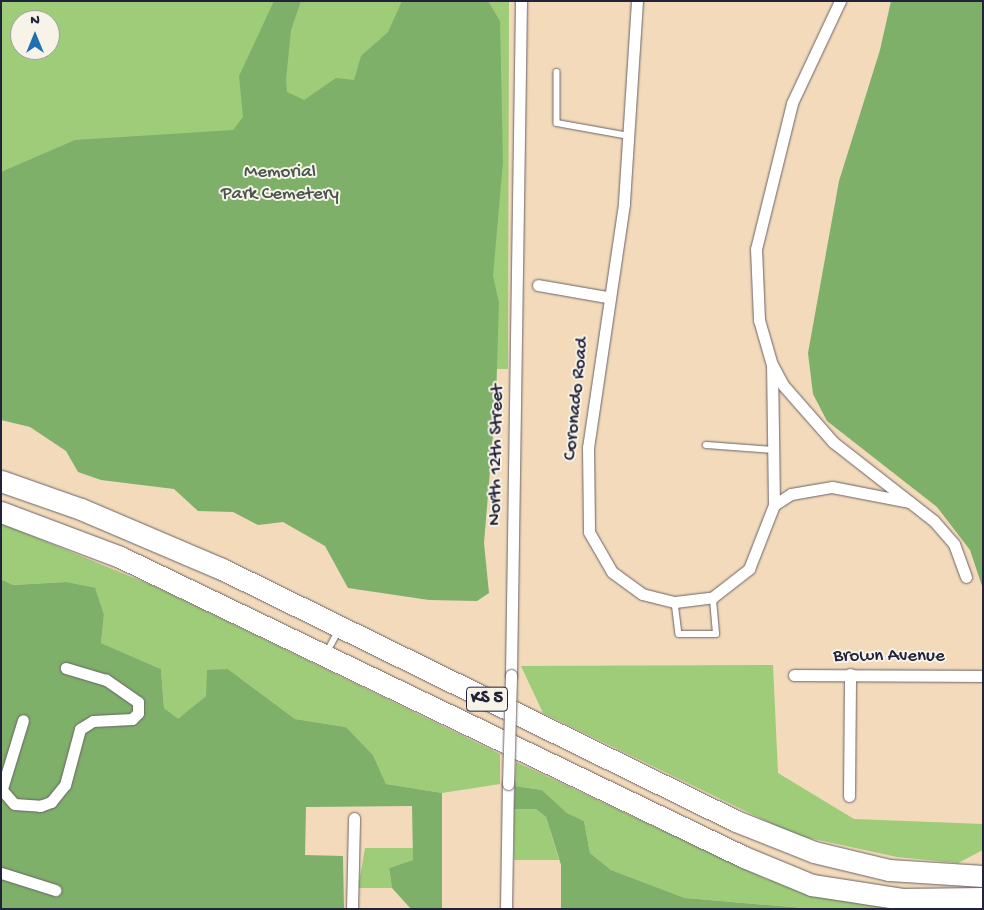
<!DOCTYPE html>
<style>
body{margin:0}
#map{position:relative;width:984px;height:910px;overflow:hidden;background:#f2daba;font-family:"Gochi Hand",sans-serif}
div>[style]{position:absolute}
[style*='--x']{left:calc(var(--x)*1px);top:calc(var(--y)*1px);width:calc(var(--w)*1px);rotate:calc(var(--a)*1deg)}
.green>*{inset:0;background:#9ecc79}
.forest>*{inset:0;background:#7eb069}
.roads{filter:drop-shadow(0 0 1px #6b6267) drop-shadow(0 0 1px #6b6267)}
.service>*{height:5.5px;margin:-2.75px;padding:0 2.75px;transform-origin:2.75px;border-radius:2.75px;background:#fff}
.minor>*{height:11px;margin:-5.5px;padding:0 5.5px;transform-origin:5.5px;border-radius:5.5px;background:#fff}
.motorway>*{height:21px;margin:-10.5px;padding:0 10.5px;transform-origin:10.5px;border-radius:10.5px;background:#fff}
.bridges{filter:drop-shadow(0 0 1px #6b6267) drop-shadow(0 0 1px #6b6267)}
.minor-bridge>*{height:11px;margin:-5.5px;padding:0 5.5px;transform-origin:5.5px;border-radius:5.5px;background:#fff}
span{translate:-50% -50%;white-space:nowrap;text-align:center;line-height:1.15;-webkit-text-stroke:4px #f7f3e8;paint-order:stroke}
.shield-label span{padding:1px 4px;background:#f7f3e8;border:1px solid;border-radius:4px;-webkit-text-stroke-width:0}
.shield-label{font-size:18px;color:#22223b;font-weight:700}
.park-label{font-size:19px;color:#47554e}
.street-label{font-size:19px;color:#22223b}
.frame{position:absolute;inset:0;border:2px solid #22223b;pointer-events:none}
.north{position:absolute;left:10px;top:10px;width:50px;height:50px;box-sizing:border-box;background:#f7f3e8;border:1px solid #a29fa3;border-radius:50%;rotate:0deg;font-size:14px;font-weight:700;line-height:20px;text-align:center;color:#22223b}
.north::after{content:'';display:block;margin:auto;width:18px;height:22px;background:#1f6fb2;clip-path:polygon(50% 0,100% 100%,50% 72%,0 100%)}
</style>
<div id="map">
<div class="green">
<i style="clip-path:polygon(evenodd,1px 1px,509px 1px,508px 369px,1px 365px,1px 1px,20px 20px,50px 20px,50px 50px,20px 50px,20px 20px)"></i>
<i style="clip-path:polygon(1px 523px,156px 587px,500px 754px,500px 784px,442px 793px,386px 784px,373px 755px,346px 727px,295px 719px,228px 669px,206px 696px,178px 720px,164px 708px,161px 669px,101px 643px,104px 615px,66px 582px,13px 585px,1px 579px)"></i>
<i style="clip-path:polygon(773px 665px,778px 773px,854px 819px,983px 824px,983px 850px,958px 863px,897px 857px,795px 835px,543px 713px,521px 666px)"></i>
<i style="clip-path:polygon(516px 762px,766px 879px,866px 905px,907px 909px,816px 909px,685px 898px,611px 870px,590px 853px,584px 821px,567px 813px,542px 790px,515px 786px)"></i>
<i style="clip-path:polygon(514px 809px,536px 809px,546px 817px,559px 860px,514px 860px)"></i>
<i style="clip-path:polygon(365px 848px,413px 848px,413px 860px,389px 868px,392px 888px,358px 888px)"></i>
</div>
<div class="forest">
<i style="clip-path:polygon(274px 1px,301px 1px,291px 30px,286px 80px,287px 92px,304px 100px,336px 78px,354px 80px,361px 56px,388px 32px,402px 1px,488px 1px,500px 21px,503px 162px,493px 276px,499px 303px,496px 399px,484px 543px,489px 593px,477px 601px,429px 600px,348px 588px,325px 546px,283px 522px,258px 525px,233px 512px,198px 511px,174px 489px,101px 480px,78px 472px,66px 451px,30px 427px,1px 420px,1px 172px,75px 140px,233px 130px,243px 117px,239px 76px)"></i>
<i style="clip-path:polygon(891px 1px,983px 1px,983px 589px,970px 550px,937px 507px,827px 421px,813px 394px,808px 353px,839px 181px,880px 50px)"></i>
<i style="clip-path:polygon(1px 579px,13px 585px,66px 582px,95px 588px,104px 615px,101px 643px,161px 669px,164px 708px,178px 719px,206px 696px,207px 670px,228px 669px,295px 719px,346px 727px,373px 755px,386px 784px,442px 793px,442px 909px,411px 909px,392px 888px,389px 868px,413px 860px,412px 806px,306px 807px,305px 855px,343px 856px,344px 909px,1px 909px)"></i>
<i style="clip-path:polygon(515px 786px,542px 790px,567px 813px,584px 821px,590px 853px,611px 870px,685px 898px,816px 909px,561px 909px,561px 865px,546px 817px,536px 809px,514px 809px)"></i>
</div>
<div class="roads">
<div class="service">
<i style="--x:557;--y:72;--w:51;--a:90"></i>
<i style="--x:557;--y:123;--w:73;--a:10.2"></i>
<i style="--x:706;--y:445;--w:68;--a:4.2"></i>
<i style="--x:675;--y:602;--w:32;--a:83"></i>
<i style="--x:679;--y:634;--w:37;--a:0"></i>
<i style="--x:716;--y:634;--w:37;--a:-95"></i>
<i style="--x:327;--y:652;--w:24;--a:-62"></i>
</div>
<div class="minor">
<i style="--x:637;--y:1;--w:203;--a:93.7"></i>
<i style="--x:624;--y:204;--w:246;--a:98.4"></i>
<i style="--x:588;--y:447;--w:85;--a:89.3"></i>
<i style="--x:589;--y:532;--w:46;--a:60.1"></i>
<i style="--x:612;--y:572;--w:37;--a:36"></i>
<i style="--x:642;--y:594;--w:34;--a:14"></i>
<i style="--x:675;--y:602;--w:38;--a:-7"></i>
<i style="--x:713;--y:597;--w:46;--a:-37.9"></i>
<i style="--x:749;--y:569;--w:69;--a:-68.7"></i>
<i style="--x:774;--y:505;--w:140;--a:-90.8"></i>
<i style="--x:772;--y:365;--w:47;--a:-106.1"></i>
<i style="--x:759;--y:320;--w:71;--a:-92.4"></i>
<i style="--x:756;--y:249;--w:150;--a:-76.1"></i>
<i style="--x:792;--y:103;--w:113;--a:-64.8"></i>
<i style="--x:538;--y:285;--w:70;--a:9.9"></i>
<i style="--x:773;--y:366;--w:21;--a:62"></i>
<i style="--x:783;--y:385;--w:76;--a:48.7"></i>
<i style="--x:833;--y:442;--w:128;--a:38"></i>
<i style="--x:934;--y:521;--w:30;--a:49"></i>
<i style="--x:954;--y:544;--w:35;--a:70"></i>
<i style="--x:774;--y:505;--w:20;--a:-33"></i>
<i style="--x:791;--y:494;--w:42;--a:-9.7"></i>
<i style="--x:832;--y:487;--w:78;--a:11"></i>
<i style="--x:511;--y:675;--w:674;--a:-89.15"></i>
<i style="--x:794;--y:675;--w:189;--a:0.3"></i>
<i style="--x:2;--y:790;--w:18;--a:49"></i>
<i style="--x:14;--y:804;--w:26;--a:4"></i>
<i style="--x:40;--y:806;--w:12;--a:-20"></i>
<i style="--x:51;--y:802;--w:22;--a:-51"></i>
<i style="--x:65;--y:785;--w:58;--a:-75"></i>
<i style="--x:80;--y:729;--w:15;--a:-32"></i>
<i style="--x:93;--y:721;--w:39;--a:-3"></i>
<i style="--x:132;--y:719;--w:8;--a:-45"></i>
<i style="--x:138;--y:713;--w:11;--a:-90"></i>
<i style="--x:138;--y:702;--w:39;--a:-145"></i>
<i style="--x:106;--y:680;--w:42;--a:-163.3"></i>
<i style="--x:1;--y:792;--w:75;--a:-73"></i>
<i style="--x:849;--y:796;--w:122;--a:-89.5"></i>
<i style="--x:1;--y:873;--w:57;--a:17.5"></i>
<i style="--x:352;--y:909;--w:91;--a:-88.7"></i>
<i style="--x:506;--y:909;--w:125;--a:-89.1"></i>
</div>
<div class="motorway">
<i style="--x:1;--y:481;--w:85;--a:19.3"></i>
<i style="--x:81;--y:509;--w:153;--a:23.1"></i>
<i style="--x:222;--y:569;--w:572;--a:26.12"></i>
<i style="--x:736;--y:821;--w:84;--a:21.7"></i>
<i style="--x:814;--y:852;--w:77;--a:13.5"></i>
<i style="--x:889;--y:870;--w:94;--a:3.7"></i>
<i style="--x:1;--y:512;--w:127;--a:20.7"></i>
<i style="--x:120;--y:557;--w:692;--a:25.68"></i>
<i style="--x:744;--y:857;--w:74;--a:22.4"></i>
<i style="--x:812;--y:885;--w:91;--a:8.8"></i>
<i style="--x:902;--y:899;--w:81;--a:-0.7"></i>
</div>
</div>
<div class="bridges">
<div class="minor-bridge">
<i style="--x:508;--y:784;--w:109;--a:-88.4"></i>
</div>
</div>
<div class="shield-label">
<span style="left:487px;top:699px">KS 5</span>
</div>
<div class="park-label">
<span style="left:280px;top:184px">Memorial<br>Park Cemetery</span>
</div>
<div class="street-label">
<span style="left:577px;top:399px;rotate:-84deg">Coronado Road</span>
<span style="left:497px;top:455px;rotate:-89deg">North 12th Street</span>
<span style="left:889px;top:657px">Brown Avenue</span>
</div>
<div class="frame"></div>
<div class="north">N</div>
</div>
